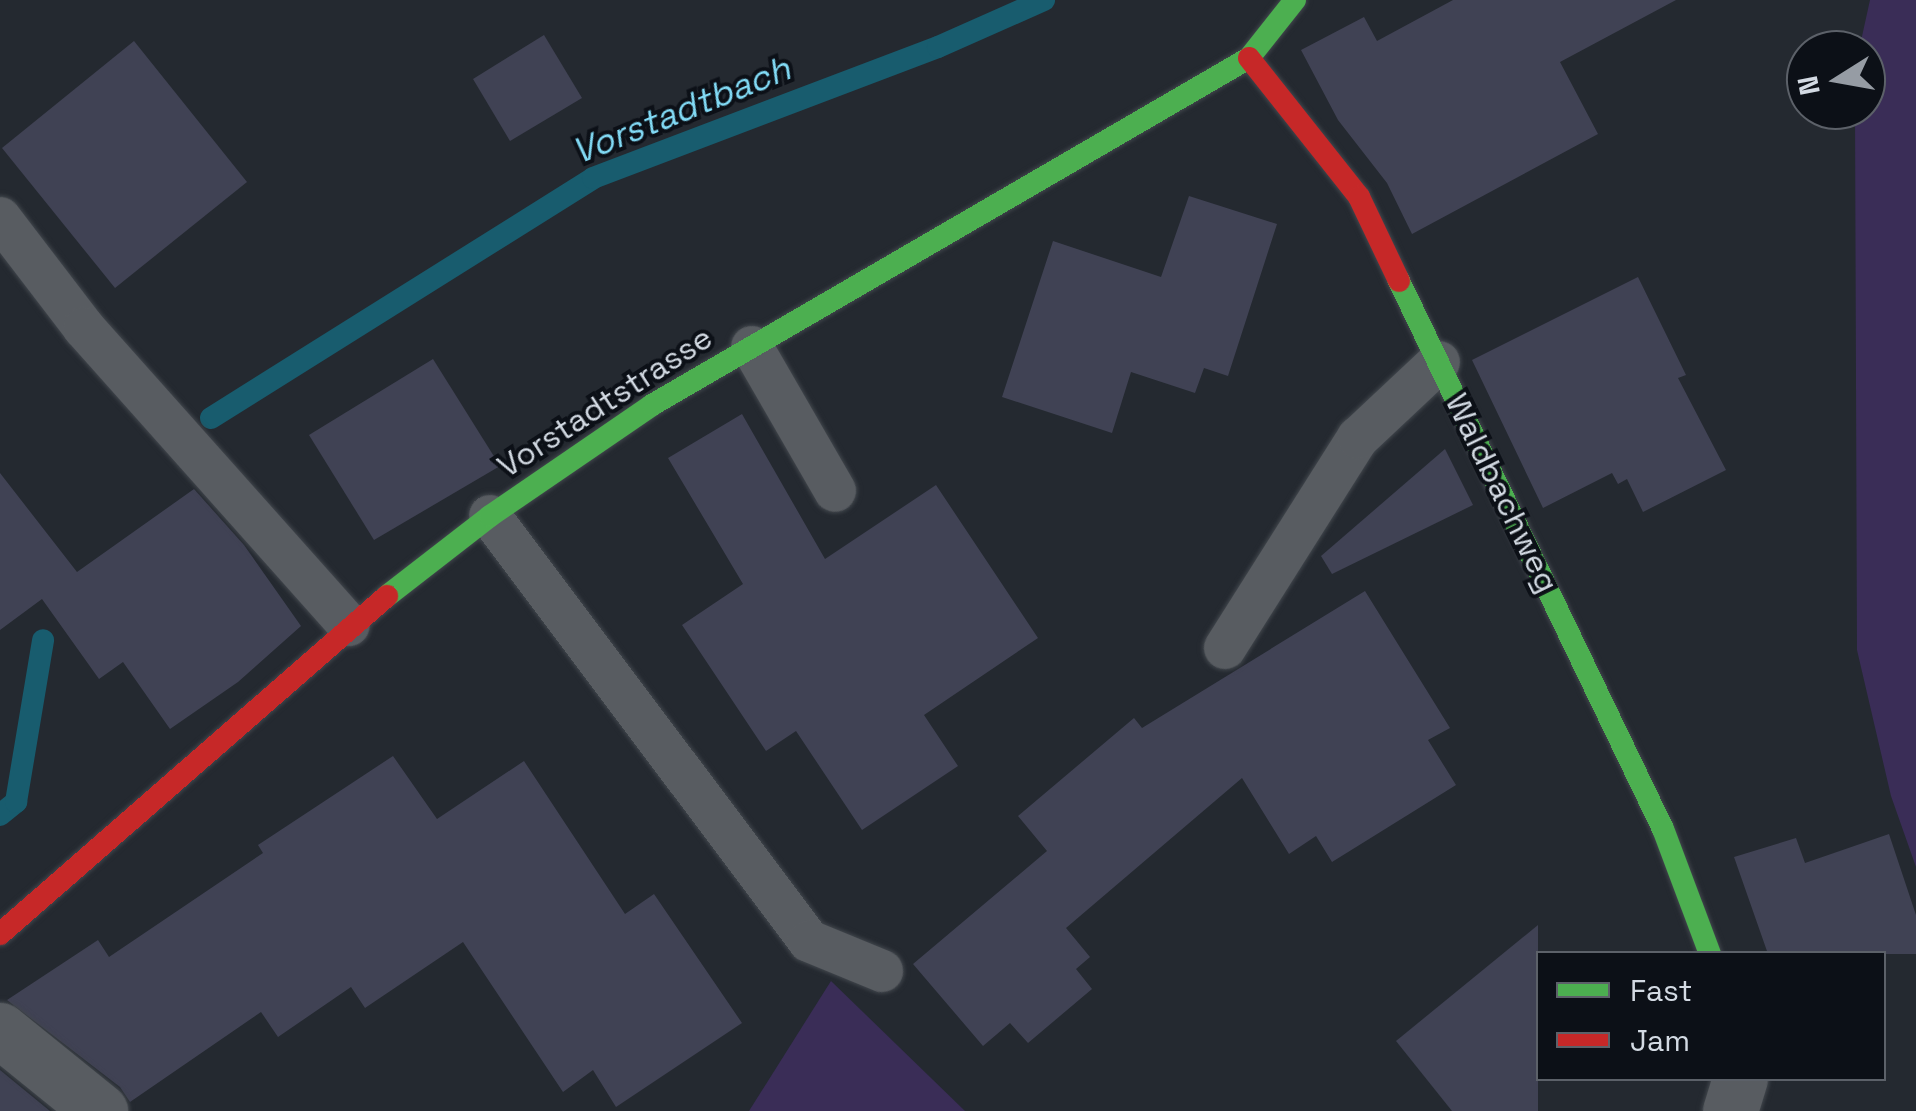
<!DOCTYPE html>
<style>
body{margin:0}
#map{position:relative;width:1916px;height:1111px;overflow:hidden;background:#242930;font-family:"Space Grotesk",sans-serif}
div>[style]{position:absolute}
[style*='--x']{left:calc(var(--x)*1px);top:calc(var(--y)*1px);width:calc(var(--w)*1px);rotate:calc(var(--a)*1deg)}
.green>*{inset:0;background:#3a2d57}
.stream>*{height:22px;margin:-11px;padding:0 11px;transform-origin:11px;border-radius:11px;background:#185c6e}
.building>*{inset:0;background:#404254}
.roads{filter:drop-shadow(0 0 2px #41464c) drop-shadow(0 0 2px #41464c)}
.lane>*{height:42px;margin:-21px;padding:0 21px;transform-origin:21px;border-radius:21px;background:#585c61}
.street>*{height:55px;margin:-27.5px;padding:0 27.5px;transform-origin:27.5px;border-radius:27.5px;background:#585c61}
.fast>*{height:22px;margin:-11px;padding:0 11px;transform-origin:11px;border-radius:11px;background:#4caf50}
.jam>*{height:22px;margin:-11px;padding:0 11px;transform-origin:11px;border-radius:11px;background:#c62828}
span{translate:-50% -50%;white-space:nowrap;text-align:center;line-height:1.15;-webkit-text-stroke:8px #0c1017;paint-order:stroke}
.street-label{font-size:32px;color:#d3dae3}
.water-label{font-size:35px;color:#82dbf6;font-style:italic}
.legend{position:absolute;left:1536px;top:951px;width:350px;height:130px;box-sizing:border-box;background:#0c1017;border:2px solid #5c6169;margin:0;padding:12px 18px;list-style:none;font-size:30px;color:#d3dae3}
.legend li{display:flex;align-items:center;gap:20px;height:50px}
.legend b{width:50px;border:2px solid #5c6169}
.north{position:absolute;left:1786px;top:30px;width:100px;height:100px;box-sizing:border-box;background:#0c1017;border:2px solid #5c6169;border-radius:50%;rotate:259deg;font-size:28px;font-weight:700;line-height:40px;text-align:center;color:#d3dae3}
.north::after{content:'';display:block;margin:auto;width:35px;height:45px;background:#969ca4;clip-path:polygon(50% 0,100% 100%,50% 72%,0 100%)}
</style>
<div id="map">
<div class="green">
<i style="clip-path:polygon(1870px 0,1916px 0,1916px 867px,1891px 796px,1857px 650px,1855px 110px,1866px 110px,1866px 50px,1859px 50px)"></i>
<i style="clip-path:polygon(831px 981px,965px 1111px,749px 1111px)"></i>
</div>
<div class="stream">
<i style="--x:211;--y:418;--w:451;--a:-32.1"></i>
<i style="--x:593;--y:178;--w:369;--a:-20.8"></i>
<i style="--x:938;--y:47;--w:116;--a:-23.9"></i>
<i style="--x:0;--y:815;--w:21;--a:-39"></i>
<i style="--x:16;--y:802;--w:164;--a:-80.5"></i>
</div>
<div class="building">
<i style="clip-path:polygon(1453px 0,1676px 0,1560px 62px,1598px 134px,1412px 234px,1387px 183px,1338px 120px,1301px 50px,1364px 17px,1377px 41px)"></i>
<i style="clip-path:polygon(544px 35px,582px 98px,510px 141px,473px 79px)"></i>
<i style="clip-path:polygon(134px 41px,247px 182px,115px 288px,2px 148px)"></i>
<i style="clip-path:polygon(1189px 196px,1277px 224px,1228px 376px,1204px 368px,1195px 393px,1131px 372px,1112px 433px,1002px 397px,1053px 241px,1161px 277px)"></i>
<i style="clip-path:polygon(1638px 277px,1686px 375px,1678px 378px,1726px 470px,1643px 512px,1627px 479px,1618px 484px,1612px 473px,1543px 508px,1472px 360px)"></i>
<i style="clip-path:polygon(433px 359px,500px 466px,374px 540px,309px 435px)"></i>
<i style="clip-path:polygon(742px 414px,825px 559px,936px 485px,1038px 638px,924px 715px,958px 766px,862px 830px,796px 731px,766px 751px,682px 625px,743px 584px,668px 458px)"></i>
<i style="clip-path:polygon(1445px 449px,1473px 505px,1332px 574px,1321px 556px)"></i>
<i style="clip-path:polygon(0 473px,77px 572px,194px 489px,244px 545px,301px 626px,238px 682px,170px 729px,123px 662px,99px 679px,42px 599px,0 630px)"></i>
<i style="clip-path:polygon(1365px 591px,1450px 728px,1428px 740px,1456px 785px,1332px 862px,1316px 836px,1289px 854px,1242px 778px,1066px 928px,1090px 957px,1076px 969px,1092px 989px,1028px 1043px,1010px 1023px,983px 1046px,913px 964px,1047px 851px,1018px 816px,1134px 718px,1142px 728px)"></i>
<i style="clip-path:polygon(393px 756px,437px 819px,524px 761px,625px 914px,654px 894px,742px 1023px,616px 1107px,593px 1070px,563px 1092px,463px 942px,365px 1008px,351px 987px,278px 1037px,261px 1012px,130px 1102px,120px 1087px,7px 1000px,98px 940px,109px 957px,263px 853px,258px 845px)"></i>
<i style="clip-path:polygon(1889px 834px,1916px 915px,1916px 954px,1768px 954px,1734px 857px,1796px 838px,1805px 863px)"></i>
<i style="clip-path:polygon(1538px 925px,1538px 1111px,1452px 1111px,1396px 1041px)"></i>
<i style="clip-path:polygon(0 1070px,50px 1111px,0 1111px)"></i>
</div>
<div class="roads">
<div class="lane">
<i style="--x:0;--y:218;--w:138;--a:52.6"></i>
<i style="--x:84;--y:328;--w:398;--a:48.3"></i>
<i style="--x:752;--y:347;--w:166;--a:60"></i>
<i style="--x:490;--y:516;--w:531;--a:53.11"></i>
<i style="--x:809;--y:941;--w:79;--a:22.3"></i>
<i style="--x:1225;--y:648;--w:249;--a:-57.7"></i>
<i style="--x:1358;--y:438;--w:111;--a:-43.2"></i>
</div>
<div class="street">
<i style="--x:0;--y:1030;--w:129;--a:39"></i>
<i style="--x:1730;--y:1111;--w:34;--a:-73"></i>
</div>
<div class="fast">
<i style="--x:1399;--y:281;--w:608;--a:64.28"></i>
<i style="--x:1663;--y:829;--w:134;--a:69.4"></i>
<i style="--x:387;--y:596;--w:130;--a:-37.8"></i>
<i style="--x:490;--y:516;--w:196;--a:-34.4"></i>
<i style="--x:652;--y:405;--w:691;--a:-30.17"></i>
<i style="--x:1249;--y:58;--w:74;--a:-51.6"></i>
</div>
<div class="jam">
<i style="--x:1249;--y:58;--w:177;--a:51.6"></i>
<i style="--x:1359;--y:197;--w:93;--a:64.5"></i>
<i style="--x:0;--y:934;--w:514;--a:-41.13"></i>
</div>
</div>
<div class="street-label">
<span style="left:605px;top:402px;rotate:-33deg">Vorstadtstrasse</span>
<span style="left:1502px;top:493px;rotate:64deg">Waldbachweg</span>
</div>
<div class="water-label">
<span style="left:681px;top:110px;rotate:-22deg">Vorstadtbach</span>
</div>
<ul class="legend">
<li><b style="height:12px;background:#4caf50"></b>Fast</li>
<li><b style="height:12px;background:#c62828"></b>Jam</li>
</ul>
<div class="north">N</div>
</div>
